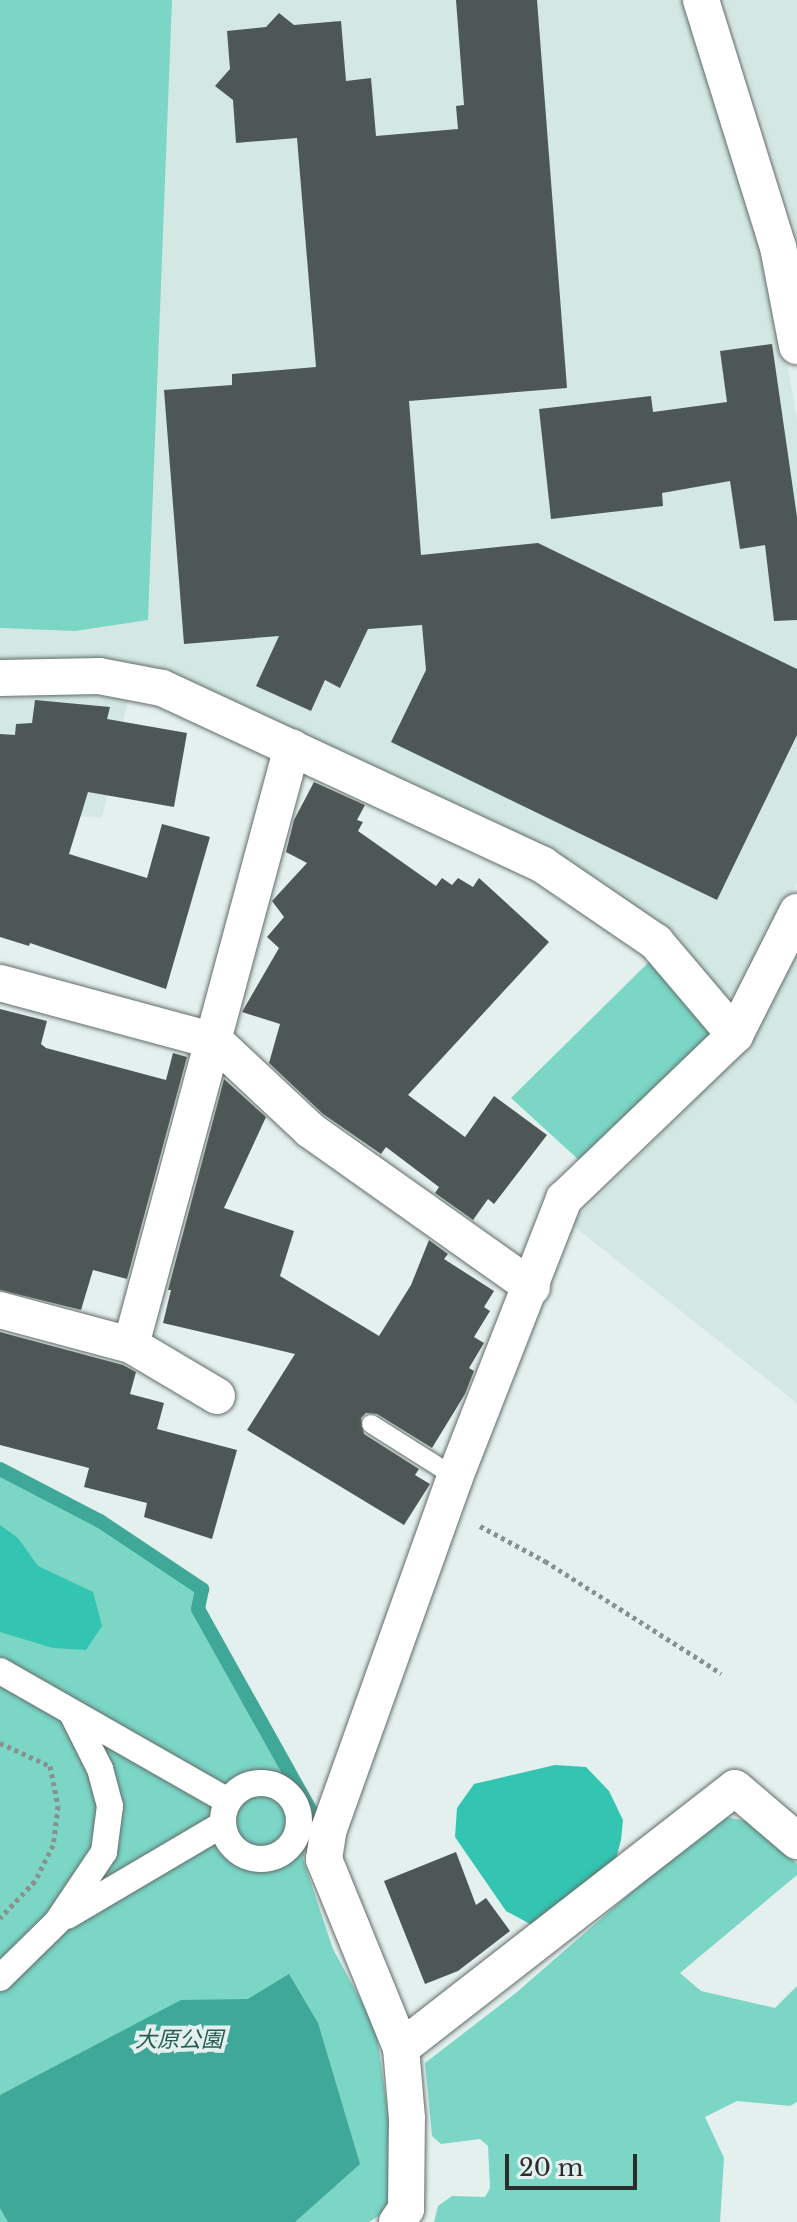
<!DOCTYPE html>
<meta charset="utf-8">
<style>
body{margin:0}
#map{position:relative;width:797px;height:2222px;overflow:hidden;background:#e4f0ee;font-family:"Libre Baskerville","Noto Sans JP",serif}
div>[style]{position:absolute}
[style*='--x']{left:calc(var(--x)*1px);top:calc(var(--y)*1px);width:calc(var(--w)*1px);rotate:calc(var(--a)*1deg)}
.built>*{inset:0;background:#d3e8e3}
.green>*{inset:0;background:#7bd6c6}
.forest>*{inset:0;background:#33c5b1}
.water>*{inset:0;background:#40a898}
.stream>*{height:14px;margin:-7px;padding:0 7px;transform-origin:7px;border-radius:7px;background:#40a898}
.building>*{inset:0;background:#4d5755}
.path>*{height:5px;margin-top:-2.5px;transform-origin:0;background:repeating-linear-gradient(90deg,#88918f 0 4px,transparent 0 8px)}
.roads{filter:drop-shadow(0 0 2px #626d6a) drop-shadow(0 0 2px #626d6a)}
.service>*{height:18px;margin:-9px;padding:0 9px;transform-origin:9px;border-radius:9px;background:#fff}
.pedestrian>*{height:26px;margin:-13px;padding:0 13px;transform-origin:13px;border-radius:13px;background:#fff}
.pedestrian>.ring{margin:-13px;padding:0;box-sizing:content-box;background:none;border:26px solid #fff;border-radius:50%}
.minor>*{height:36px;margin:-18px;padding:0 18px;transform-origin:18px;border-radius:18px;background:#fff}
span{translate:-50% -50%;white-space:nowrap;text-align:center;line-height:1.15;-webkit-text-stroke:8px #e4f0ee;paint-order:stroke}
.park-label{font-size:22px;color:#255e55;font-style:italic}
.scale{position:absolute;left:505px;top:2154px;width:132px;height:36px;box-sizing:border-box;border:4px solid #2a2f2e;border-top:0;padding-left:10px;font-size:24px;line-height:28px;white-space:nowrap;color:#2a2f2e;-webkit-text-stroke:6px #e4f0ee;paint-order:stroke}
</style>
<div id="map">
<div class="built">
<i style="clip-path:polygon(0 0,684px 0,777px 303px,797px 420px,797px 883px,737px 996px,715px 996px,669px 938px,112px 662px,71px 658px,0 665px)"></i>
<i style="clip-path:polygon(725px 0,797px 0,797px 239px,790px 210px)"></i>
<i style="clip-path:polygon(107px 686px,129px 695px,102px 818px,0 809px,0 692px)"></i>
<i style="clip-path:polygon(797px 946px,797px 1403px,571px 1224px,731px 1064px)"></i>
</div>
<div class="green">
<i style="clip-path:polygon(0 0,172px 0,148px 620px,75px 631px,0 628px)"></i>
<i style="clip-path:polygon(655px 956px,715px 1040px,581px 1162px,511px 1098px)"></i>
<i style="clip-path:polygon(0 1472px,97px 1523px,199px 1591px,195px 1611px,310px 1821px,303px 1859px,333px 1949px,376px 2028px,394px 2157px,388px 2210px,369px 2222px,0 2222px)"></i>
<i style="clip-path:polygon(719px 1816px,753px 1822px,797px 1864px,797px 1875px,680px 1973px,701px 1991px,775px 2008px,797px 1986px,797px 2102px,790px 2106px,737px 2101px,705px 2117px,724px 2158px,720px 2222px,434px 2222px,438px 2206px,452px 2196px,485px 2197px,490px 2188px,488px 2146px,480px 2139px,441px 2144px,432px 2136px,425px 2063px,517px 1992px)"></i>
</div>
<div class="forest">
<i style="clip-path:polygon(0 1525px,18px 1538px,38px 1566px,93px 1592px,102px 1626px,86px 1650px,53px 1648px,0 1632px)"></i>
<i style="clip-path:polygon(555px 1765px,586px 1767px,609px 1791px,623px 1820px,621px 1840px,615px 1862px,532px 1925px,506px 1911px,455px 1837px,457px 1808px,474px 1784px)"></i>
</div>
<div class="water">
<i style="clip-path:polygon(289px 1974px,318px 2023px,360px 2164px,295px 2222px,8px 2222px,0 2208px,0 2095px,181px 2000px,248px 1999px)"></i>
</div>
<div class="stream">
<i style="--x:0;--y:1469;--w:113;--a:27.5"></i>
<i style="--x:100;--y:1521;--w:123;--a:33.7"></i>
<i style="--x:202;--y:1589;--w:20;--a:101"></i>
<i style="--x:198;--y:1609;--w:234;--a:60.8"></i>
</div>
<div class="building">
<i style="clip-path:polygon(456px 0,537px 0,567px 388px,409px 401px,421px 555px,538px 543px,797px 669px,797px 735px,717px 900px,391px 742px,426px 670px,422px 625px,368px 629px,340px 688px,325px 680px,311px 711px,256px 686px,279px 636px,184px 644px,164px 390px,232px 385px,232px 374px,316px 367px,297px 138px,236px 143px,233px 100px,215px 86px,230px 69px,227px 31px,266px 27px,279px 13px,294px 25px,341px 21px,346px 81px,371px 78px,376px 136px,458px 129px,456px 106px,464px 105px)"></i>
<i style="clip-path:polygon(772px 344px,797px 517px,797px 620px,774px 621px,765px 545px,740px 549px,730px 481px,662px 493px,663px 506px,551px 519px,539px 409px,651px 396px,653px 412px,727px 402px,720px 351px)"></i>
<i style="clip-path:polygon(35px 700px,110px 707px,107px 719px,187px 733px,174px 807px,88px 792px,69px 854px,147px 878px,162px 824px,210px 837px,166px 989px,30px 943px,29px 946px,0 937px,0 734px,15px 735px,16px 724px,32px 723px)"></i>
<i style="clip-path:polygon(314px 782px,365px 805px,357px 820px,363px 822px,358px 831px,436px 886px,442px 878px,452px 885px,458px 878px,473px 887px,479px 878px,549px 942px,408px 1095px,465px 1137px,494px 1096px,547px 1135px,494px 1204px,488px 1199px,473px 1220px,435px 1193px,439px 1187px,386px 1147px,381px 1154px,323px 1114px,269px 1063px,280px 1024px,242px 1012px,279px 948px,267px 937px,284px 917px,272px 901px,307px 863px,286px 852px,294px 820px)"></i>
<i style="clip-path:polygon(0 1009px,47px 1021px,41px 1044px,46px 1048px,166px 1080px,173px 1053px,187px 1057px,127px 1279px,93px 1270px,81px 1310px,0 1290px)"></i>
<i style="clip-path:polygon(224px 1079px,266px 1117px,224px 1208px,294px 1231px,280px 1276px,379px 1336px,411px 1285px,429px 1240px,448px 1254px,444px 1259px,494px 1291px,484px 1307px,490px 1311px,474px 1337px,484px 1343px,469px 1368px,474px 1371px,465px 1394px,432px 1448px,377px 1414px,366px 1413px,361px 1418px,364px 1434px,419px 1469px,415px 1475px,430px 1484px,404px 1525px,247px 1430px,295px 1354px,163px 1323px,171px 1290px,168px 1290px)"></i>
<i style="clip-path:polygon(0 1332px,123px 1365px,136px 1372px,130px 1394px,164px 1403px,157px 1429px,237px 1450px,212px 1539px,144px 1517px,147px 1503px,84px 1487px,89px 1468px,0 1445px)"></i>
<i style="clip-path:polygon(456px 1852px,476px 1905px,486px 1898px,510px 1931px,458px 1971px,425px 1984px,384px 1881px)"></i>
</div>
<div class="path">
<i style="--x:480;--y:1526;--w:74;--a:28.3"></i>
<i style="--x:545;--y:1561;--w:209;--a:32.5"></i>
<i style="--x:0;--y:1743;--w:55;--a:24.7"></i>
<i style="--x:50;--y:1766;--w:41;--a:78.7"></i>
<i style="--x:58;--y:1806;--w:39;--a:97"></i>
<i style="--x:53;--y:1845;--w:40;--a:116.6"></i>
<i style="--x:35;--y:1881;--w:51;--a:133.4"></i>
</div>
<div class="roads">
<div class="service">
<i style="--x:371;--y:1424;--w:99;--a:32.2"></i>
</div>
<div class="pedestrian">
<i style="--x:0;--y:1671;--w:262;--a:29.7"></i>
<i class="ring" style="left:223px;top:1783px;width:50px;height:50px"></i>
<i style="--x:67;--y:1916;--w:181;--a:-30.5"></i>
<i style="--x:0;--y:1978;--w:80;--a:-44.5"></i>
<i style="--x:57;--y:1922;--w:84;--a:-56.1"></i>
<i style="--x:104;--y:1852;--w:46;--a:-82.6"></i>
<i style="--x:110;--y:1806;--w:38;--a:-105"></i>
<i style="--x:100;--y:1769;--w:60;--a:-116.6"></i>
</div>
<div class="minor">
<i style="--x:701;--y:0;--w:259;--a:72.7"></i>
<i style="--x:778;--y:247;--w:101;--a:79.1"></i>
<i style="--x:0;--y:678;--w:99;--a:-1.2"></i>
<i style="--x:99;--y:676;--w:64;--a:10.8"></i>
<i style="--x:162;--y:688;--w:420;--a:24.9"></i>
<i style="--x:543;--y:865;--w:137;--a:34.3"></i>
<i style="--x:656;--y:942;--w:122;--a:49.7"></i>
<i style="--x:0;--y:983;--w:223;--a:15.1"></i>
<i style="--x:215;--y:1041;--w:130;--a:43.1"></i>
<i style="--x:310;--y:1130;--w:272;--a:35.3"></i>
<i style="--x:0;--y:1310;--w:136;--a:15"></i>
<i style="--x:131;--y:1345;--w:619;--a:-74.93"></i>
<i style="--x:131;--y:1345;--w:100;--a:30.7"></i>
<i style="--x:401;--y:2048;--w:423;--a:-37.9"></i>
<i style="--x:735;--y:1788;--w:82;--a:40.5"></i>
<i style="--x:397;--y:2222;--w:16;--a:-55"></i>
<i style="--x:406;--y:2209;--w:91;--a:-89.4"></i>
<i style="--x:407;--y:2118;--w:70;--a:-94.9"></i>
<i style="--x:401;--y:2048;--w:204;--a:-112.2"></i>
<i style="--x:324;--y:1859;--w:30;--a:-81"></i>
<i style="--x:329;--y:1829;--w:374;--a:-70.3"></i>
<i style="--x:455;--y:1477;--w:299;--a:-68.6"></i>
<i style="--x:564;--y:1199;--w:237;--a:-43.8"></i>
<i style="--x:735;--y:1035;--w:138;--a:-63.2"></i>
</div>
</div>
<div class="park-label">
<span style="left:179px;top:2040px">大原公園</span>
</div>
<div class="scale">20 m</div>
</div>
